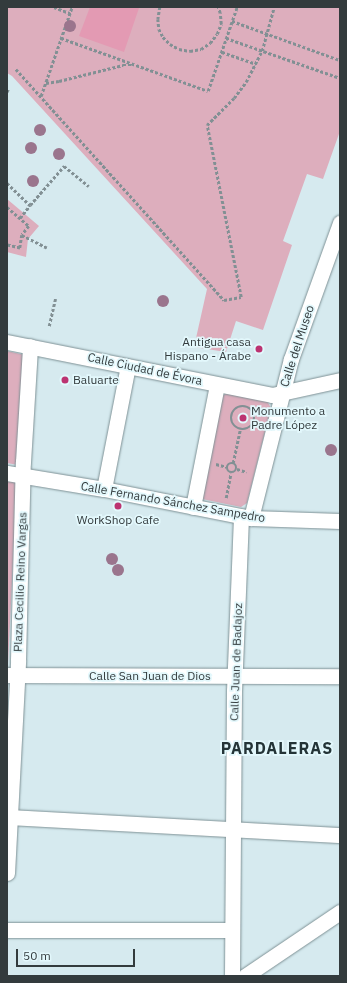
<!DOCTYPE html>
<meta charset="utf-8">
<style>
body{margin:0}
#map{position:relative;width:347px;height:983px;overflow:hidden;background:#d6eaef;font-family:"IBM Plex Sans",sans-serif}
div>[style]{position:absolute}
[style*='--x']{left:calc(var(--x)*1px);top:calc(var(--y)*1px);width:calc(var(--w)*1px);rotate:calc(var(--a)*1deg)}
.green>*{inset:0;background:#ddaebd}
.water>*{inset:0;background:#e39ab3}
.path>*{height:2.5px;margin-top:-1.25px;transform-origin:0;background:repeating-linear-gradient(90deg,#829094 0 3px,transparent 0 5px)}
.path>.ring{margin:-1.25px;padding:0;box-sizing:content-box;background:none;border:2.5px solid #829094;border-radius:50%}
.roads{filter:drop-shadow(0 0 1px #7e9195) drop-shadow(0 0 1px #7e9195)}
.minor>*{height:15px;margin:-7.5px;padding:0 7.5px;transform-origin:7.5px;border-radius:7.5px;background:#fff}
.trees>*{width:12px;height:12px;margin:-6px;border-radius:50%;background:#9a758d}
.dots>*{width:11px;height:11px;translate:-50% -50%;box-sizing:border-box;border:2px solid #e3f8fc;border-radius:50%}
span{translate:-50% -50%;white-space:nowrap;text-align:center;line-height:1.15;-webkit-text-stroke:3.5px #e3f8fc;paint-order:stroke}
.poi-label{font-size:12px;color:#333b3d}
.right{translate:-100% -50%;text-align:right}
.left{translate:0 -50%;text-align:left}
.street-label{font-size:12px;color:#333b3d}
.district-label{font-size:16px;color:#243437;font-weight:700;letter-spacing:1px}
.frame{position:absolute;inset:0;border:8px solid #333b3d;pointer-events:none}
.scale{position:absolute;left:16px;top:949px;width:119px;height:18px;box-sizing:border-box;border:2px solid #333b3d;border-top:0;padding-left:5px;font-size:12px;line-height:14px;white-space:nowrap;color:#333b3d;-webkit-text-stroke:3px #e3f8fc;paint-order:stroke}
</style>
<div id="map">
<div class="green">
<i style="clip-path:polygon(7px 7px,340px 7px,340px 131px,323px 179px,307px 174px,283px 241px,292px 245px,263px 330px,236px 321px,226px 352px,194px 347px,207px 289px,12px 76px,7px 73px)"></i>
<i style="clip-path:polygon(7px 199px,39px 226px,28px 239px,26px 257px,7px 252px)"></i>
<i style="clip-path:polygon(7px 351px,25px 355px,18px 465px,7px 463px)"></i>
<i style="clip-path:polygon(228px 393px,267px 401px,271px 408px,247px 503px,241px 507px,202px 499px,221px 396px)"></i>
<i style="clip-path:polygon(7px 479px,17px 480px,8px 664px,7px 664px)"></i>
</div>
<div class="water">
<i style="clip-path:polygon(90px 7px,139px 8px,124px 52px,79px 36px)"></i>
</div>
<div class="path">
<i style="--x:54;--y:7;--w:17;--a:21"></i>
<i style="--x:160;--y:7;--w:12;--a:99"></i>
<i style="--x:158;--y:19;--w:10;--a:84"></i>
<i style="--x:159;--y:29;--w:9;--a:63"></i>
<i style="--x:163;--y:37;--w:10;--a:45"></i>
<i style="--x:170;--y:44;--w:10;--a:29"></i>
<i style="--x:179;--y:49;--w:11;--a:10"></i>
<i style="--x:190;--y:51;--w:11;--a:-10"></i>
<i style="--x:201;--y:49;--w:11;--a:-34"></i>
<i style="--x:210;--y:43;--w:11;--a:-52"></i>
<i style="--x:217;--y:34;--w:11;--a:-68"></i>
<i style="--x:221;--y:24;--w:11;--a:-95"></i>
<i style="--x:220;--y:13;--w:6;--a:-108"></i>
<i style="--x:232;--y:21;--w:115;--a:19.9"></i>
<i style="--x:61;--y:38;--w:156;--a:19.8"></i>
<i style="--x:208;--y:91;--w:89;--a:-71"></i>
<i style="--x:226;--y:38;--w:121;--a:19.3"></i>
<i style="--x:222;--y:52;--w:36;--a:19"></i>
<i style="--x:16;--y:69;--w:311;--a:48"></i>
<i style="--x:224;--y:300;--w:17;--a:-10"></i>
<i style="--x:241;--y:297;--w:175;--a:-101.2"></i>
<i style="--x:207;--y:125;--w:38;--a:-45"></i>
<i style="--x:234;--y:98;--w:20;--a:-53"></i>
<i style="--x:246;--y:82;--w:35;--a:-63"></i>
<i style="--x:262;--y:51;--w:46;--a:-74.7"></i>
<i style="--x:46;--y:83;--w:13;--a:-9"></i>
<i style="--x:59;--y:81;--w:66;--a:-14"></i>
<i style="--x:123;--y:65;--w:10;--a:0"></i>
<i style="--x:7;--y:92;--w:3;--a:-72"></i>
<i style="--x:41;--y:96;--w:94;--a:-70.8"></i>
<i style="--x:7;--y:183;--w:32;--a:44"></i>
<i style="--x:30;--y:205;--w:52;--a:-48.9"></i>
<i style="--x:64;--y:166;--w:32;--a:39"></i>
<i style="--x:7;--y:207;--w:29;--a:41"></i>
<i style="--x:29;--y:226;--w:11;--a:128"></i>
<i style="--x:22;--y:235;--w:13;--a:99"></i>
<i style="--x:20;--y:248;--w:13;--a:-167"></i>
<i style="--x:20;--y:218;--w:16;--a:-52"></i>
<i style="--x:22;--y:235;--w:28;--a:27"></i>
<i style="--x:49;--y:326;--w:28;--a:-77"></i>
<i class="ring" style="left:231px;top:406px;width:21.5px;height:21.5px"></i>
<i class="ring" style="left:227px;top:463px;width:7.5px;height:7.5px"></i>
<i style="--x:233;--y:463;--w:34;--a:-78"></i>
<i style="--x:216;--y:464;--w:11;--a:15"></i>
<i style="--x:237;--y:469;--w:10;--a:17"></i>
<i style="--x:226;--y:498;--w:25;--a:-79"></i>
</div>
<div class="roads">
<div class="minor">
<i style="--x:7;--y:342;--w:270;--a:11.3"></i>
<i style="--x:272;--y:395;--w:70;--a:-12.4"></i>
<i style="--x:7;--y:473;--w:98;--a:9.4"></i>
<i style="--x:104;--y:489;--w:150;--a:11.2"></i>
<i style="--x:251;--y:518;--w:89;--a:1.9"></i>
<i style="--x:104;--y:489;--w:125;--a:-79"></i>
<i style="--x:193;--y:507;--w:124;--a:-78.9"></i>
<i style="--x:251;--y:518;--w:164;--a:-75.9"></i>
<i style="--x:291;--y:359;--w:145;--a:-70.2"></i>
<i style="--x:7;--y:675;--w:333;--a:0.2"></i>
<i style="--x:7;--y:817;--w:333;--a:3.1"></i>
<i style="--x:7;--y:873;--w:213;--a:-87"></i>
<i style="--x:18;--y:660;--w:198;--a:-88.6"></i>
<i style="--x:23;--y:462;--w:116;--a:-86.5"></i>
<i style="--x:7;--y:930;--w:225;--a:0"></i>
<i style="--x:232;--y:976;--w:285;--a:-89.6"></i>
<i style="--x:234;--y:691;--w:175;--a:-87.7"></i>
<i style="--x:245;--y:976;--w:115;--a:-34"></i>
</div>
</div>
<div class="trees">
<i style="left:70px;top:26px"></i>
<i style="left:40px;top:130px"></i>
<i style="left:31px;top:148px"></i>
<i style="left:59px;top:154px"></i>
<i style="left:33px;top:181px"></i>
<i style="left:163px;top:301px"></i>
<i style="left:331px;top:450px"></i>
<i style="left:112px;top:559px"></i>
<i style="left:118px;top:570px"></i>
</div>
<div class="dots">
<i style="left:259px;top:349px;background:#bc3371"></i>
<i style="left:65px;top:380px;background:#bc3371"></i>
<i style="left:243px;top:418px;background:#bc3371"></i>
<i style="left:118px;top:506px;background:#bc3371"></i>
</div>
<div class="poi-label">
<span class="right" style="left:251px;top:349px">Antigua casa<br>Hispano - Árabe</span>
<span class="left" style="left:73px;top:380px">Baluarte</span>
<span class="left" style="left:251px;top:418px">Monumento a<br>Padre López</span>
<span style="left:118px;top:520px">WorkShop Cafe</span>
</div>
<div class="street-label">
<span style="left:297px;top:346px;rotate:-72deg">Calle del Museo</span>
<span style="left:145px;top:369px;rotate:12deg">Calle Ciudad de Évora</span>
<span style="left:173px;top:502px;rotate:10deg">Calle Fernando Sánchez Sampedro</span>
<span style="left:20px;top:582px;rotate:-88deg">Plaza Cecilio Reino Vargas</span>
<span style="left:236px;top:662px;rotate:-88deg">Calle Juan de Badajoz</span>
<span style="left:150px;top:676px">Calle San Juan de Dios</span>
</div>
<div class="district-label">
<span style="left:277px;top:748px">PARDALERAS</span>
</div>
<div class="frame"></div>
<div class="scale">50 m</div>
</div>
